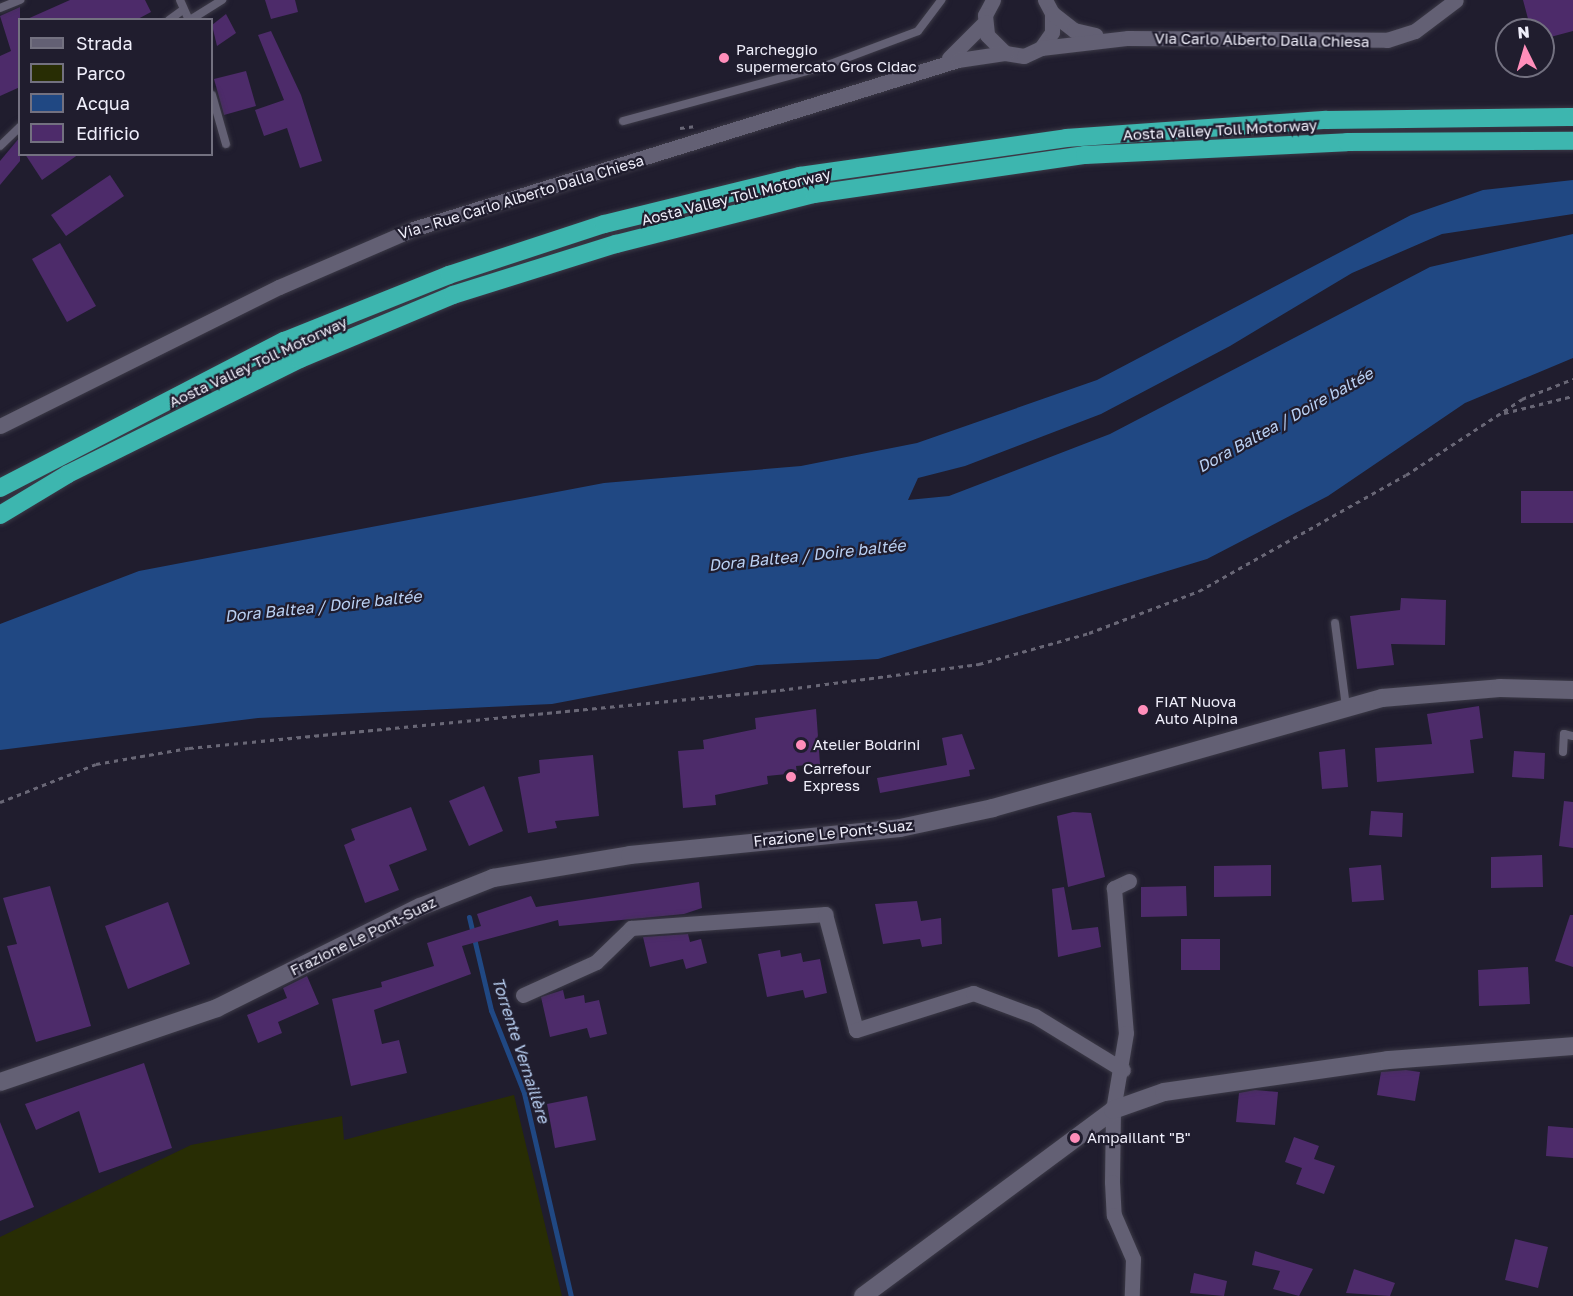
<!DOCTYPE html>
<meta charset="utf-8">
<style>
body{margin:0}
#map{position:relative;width:1573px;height:1296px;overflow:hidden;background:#201d2e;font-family:"Golos Text",sans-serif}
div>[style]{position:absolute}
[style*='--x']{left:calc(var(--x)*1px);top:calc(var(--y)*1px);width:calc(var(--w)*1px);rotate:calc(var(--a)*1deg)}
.green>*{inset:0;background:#282d04}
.water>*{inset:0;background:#204883}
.stream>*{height:5px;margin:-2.5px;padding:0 2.5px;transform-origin:2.5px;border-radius:2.5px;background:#204883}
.building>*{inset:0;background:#4d2b6a}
.path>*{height:3px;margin-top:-1.5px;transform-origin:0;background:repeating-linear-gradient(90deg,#696776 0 4.5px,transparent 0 9px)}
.roads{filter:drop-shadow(0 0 2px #3c3a47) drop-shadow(0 0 2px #3c3a47)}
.lane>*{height:8px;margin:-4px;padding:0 4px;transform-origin:4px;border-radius:4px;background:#636074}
.street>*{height:15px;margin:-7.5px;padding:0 7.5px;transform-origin:7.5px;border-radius:7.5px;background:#636074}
.secondary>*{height:18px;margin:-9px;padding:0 9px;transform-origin:9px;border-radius:9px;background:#636074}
.highway>*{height:18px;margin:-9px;padding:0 9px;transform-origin:9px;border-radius:9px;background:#3db6af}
.dots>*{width:16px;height:16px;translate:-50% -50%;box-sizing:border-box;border:3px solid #201d2e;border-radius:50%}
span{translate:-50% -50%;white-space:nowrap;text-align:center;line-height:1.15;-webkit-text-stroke:4.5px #201d2e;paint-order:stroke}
.street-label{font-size:15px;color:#efeefa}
.poi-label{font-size:15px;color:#efeefa}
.left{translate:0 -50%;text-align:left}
.water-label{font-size:16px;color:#bad1f4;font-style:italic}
.legend{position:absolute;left:18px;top:18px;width:195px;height:138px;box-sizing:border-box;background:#201d2e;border:2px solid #737180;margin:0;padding:8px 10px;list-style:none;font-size:18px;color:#efeefa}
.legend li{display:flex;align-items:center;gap:12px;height:30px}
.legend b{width:30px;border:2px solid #737180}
.north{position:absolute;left:1495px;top:18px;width:60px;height:60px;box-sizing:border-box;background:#201d2e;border:2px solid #737180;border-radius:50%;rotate:355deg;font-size:16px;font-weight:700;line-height:24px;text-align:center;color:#efeefa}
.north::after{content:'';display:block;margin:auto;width:21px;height:27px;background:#ff8eba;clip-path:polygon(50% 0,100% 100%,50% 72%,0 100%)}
</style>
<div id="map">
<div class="green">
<i style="clip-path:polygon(514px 1095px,562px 1296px,0 1296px,0 1237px,191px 1145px,342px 1116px,344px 1140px)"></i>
</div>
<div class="water">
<i style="clip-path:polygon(1573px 180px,1573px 214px,1442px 234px,1352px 273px,1230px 346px,1101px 414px,965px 466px,918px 478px,908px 500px,949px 496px,1110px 434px,1430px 267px,1573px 234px,1573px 358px,1465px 403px,1328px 496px,1207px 559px,878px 659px,757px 665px,552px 704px,258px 718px,0 750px,0 624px,139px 571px,604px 483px,801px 466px,917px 443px,1097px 380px,1411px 215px,1483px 190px)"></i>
</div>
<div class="stream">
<i style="--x:469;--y:917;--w:96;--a:76.7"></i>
<i style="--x:491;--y:1010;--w:89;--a:68.3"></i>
<i style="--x:524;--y:1093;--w:208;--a:77"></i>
</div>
<div class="building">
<i style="clip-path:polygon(70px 0,145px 0,151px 12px,136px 20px,25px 20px)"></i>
<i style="clip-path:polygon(265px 0,295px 0,298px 12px,271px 19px)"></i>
<i style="clip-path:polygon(1523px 0,1573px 0,1573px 31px,1543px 39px,1543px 30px,1531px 30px)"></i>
<i style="clip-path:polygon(20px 7px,20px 87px,0 96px,0 56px,11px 51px,0 16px)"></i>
<i style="clip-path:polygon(226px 14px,236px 33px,217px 46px,212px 25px)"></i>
<i style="clip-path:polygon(271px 31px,301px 95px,322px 161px,300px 168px,287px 128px,264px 136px,255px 110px,284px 100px,258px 35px)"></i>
<i style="clip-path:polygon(246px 71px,256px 106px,224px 115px,214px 79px)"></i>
<i style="clip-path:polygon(20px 137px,20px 161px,0 185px,0 161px)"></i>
<i style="clip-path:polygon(25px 154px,79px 154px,42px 180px)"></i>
<i style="clip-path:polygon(110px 175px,124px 196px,66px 236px,51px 215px)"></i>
<i style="clip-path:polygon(60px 243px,96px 306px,67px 322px,32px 259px)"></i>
<i style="clip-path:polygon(1521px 491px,1573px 491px,1573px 523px,1521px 523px)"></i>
<i style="clip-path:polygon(1401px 598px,1446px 600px,1445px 645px,1391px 644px,1394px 665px,1357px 669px,1350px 616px,1400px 610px)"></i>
<i style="clip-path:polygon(1479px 706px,1483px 738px,1470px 740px,1474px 773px,1377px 782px,1375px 748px,1432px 744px,1427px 714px)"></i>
<i style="clip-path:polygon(816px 709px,820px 764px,796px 766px,797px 773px,767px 776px,768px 784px,715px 795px,716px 805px,683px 808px,678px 751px,704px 749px,703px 740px,756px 729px,755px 718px)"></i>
<i style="clip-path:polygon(962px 734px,975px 769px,969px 770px,970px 776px,880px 793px,877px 778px,947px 765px,942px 738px)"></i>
<i style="clip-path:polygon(1345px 749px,1348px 787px,1322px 789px,1319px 752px)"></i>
<i style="clip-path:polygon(1514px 751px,1545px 753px,1544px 779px,1512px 777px)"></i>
<i style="clip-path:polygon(593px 755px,599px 816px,555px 821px,557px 828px,528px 833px,518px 777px,540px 773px,539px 760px)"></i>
<i style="clip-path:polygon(484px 786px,503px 831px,469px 846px,449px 801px)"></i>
<i style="clip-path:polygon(1564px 801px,1573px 802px,1573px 848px,1559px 846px)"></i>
<i style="clip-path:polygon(411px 807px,427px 850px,389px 865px,399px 890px,365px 903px,344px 845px,355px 840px,351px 829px)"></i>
<i style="clip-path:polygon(1371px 811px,1403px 813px,1402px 837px,1369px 835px)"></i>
<i style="clip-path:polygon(1073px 812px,1091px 813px,1105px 877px,1068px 887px,1057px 816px)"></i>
<i style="clip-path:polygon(1542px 855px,1543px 887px,1491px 888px,1491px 857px)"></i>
<i style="clip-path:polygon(1271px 865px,1271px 896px,1214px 897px,1214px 866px)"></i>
<i style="clip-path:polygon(1381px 865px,1384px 900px,1352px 902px,1349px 868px)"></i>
<i style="clip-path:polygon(699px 882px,702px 908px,684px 914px,559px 926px,558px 920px,462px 946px,471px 974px,374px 1010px,382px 1044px,399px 1040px,407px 1073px,351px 1086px,332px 999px,382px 987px,381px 982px,434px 966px,427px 943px,481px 926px,477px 914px,531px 896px,536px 907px)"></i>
<i style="clip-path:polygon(50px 886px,91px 1026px,36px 1042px,7px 946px,17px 944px,3px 898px)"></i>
<i style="clip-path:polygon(1186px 886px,1187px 916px,1141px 917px,1141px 887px)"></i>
<i style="clip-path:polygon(1064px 887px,1072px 930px,1098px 927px,1101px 947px,1058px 957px,1052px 889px)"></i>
<i style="clip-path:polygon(917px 901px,921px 921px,941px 918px,942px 944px,922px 947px,920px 939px,883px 944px,875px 904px)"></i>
<i style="clip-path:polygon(168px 902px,190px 964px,128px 989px,105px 926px)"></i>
<i style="clip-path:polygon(1570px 915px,1573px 915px,1573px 967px,1555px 961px)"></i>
<i style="clip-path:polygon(688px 934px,690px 942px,701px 939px,707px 963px,686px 969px,683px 959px,650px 967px,643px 937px)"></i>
<i style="clip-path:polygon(1181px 939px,1220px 939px,1220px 970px,1181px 970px)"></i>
<i style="clip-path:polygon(780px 950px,781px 957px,801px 953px,803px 962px,820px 959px,827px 993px,805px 998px,803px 990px,767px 997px,758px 954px)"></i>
<i style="clip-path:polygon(1528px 967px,1530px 1004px,1479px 1006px,1478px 970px)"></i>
<i style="clip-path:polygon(307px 976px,319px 1004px,278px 1022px,282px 1033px,258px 1043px,247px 1015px,287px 998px,283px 988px)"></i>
<i style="clip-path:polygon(563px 990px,565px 999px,584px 995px,585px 1003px,599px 1000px,607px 1034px,590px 1038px,587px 1028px,550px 1037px,541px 997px)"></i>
<i style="clip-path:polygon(144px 1063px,172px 1148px,99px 1173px,79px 1111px,36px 1130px,25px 1104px)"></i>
<i style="clip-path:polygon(1406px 1070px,1420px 1072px,1415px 1101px,1377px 1095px,1381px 1072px)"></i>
<i style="clip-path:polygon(1255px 1090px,1278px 1092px,1275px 1125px,1236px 1122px,1239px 1093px)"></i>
<i style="clip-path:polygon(587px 1096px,596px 1140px,555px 1148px,547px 1104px)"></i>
<i style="clip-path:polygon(0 1122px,34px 1207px,0 1221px)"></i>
<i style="clip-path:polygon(1548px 1126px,1573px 1128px,1573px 1158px,1546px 1156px)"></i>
<i style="clip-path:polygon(1294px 1137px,1319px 1146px,1314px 1159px,1335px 1166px,1324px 1194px,1296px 1184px,1302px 1168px,1285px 1162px)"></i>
<i style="clip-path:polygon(1515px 1239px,1548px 1247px,1538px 1288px,1505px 1280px)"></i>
<i style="clip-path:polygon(1255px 1251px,1313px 1269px,1299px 1296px,1273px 1289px,1280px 1271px,1252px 1265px)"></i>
<i style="clip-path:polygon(1354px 1269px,1395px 1283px,1390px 1296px,1346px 1293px)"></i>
<i style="clip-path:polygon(1194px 1273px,1227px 1281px,1224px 1296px,1190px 1293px)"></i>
</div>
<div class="path">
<i style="--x:680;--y:128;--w:16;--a:-7"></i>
<i style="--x:1504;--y:413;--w:71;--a:-13.8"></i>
<i style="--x:0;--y:802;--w:103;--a:-21.6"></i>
<i style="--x:96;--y:764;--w:94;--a:-9.8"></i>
<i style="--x:189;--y:748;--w:594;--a:-5.6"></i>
<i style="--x:780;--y:690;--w:201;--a:-7.4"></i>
<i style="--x:979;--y:664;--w:114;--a:-15.7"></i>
<i style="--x:1089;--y:633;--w:118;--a:-20.9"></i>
<i style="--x:1199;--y:591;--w:237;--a:-29.3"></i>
<i style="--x:1406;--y:475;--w:139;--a:-33.2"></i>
<i style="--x:1522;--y:399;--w:55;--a:-21.4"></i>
</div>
<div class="roads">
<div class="lane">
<i style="--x:180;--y:0;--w:22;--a:66"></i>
<i style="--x:0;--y:8;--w:22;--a:-22"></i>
<i style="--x:169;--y:20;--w:17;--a:-36"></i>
<i style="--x:190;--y:20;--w:38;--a:-32"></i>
<i style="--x:212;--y:95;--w:51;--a:74.1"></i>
<i style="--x:623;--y:121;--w:209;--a:-15.2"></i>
<i style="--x:825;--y:66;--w:99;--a:-20.6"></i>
<i style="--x:918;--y:31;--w:39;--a:-53"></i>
<i style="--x:0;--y:146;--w:28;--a:-44"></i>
<i style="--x:1335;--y:623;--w:85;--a:82.5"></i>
<i style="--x:1563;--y:752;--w:18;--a:-87"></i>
<i style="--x:1564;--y:734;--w:9;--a:13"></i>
</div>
<div class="street">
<i style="--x:993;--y:0;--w:17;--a:118"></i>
<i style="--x:985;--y:15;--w:20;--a:84"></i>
<i style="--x:987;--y:35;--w:25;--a:45"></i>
<i style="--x:1005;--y:53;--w:19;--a:9"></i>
<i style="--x:1024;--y:56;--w:19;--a:-25"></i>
<i style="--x:1041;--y:48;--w:19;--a:-55"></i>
<i style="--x:1052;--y:32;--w:19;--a:-90"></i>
<i style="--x:1052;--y:13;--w:15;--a:-118"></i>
<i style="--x:1052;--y:13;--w:28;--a:38"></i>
<i style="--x:1074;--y:30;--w:22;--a:13"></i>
<i style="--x:1041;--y:48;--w:88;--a:-6.6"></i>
<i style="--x:1128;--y:38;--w:259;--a:0.4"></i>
<i style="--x:1387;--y:40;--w:29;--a:-18"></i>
<i style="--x:1415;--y:31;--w:51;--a:-37.1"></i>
<i style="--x:949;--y:58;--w:51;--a:-45"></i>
<i style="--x:0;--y:426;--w:312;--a:-26.5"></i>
<i style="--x:279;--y:287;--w:146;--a:-23.4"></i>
<i style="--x:413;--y:229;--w:571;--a:-17.23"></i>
<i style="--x:958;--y:60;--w:48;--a:-8.5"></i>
<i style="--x:1129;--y:881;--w:17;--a:155"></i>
<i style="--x:1114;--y:888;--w:145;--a:85.3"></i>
<i style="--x:1126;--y:1033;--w:78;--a:99.6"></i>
<i style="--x:1113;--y:1110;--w:72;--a:90.8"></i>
<i style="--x:1112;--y:1182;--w:33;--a:87"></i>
<i style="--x:1114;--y:1215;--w:48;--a:66.6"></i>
<i style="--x:1133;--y:1259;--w:37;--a:92"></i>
<i style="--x:523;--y:995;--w:80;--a:-24.3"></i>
<i style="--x:596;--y:962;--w:49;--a:-44.2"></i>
<i style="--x:631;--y:928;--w:195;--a:-4.1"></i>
<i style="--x:825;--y:914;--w:120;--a:75"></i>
<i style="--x:856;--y:1030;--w:123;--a:-17.5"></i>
<i style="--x:973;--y:993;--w:66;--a:20.4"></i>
<i style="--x:1035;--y:1016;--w:103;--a:31.5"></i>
</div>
<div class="secondary">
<i style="--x:0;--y:1082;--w:229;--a:-18.8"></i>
<i style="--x:217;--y:1008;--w:227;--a:-26.5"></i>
<i style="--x:420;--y:907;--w:79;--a:-21.7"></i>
<i style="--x:493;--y:878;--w:139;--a:-9.5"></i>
<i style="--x:630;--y:855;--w:271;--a:-5.7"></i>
<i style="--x:900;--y:828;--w:95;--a:-12.1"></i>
<i style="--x:993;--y:808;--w:404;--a:-15.8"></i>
<i style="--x:1382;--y:698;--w:118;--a:-4.8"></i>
<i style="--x:1500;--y:688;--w:73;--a:1.6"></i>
<i style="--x:863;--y:1296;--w:312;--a:-36.6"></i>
<i style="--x:1113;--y:1110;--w:54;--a:-19.4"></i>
<i style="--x:1164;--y:1092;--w:226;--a:-8.1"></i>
<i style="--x:1388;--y:1060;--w:186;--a:-4.3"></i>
</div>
<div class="highway">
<i style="--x:0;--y:488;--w:320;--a:-27.4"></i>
<i style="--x:284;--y:341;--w:178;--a:-21.8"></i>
<i style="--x:449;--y:275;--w:163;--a:-18.2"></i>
<i style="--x:604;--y:224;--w:202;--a:-13.8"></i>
<i style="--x:800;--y:176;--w:269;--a:-8.1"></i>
<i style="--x:1066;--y:138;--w:261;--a:-4"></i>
<i style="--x:1326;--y:120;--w:247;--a:-0.7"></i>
<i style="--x:0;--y:515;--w:79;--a:-31.1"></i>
<i style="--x:68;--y:474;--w:259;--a:-26.4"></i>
<i style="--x:300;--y:359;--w:166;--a:-22.7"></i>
<i style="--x:453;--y:295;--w:171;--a:-17.4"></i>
<i style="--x:616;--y:244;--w:204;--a:-14.2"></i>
<i style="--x:814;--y:194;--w:274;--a:-8.2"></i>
<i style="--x:1085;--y:155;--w:262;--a:-2.8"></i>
<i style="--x:1347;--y:142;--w:226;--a:-0.3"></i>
</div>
</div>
<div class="dots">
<i style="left:724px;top:58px;background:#ff8eba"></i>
<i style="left:1143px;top:710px;background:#ff8eba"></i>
<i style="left:801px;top:745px;background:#ff8eba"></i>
<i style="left:791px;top:777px;background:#ff8eba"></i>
<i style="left:1075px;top:1138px;background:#ff8eba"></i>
</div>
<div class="street-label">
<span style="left:1262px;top:40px;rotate:1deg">Via Carlo Alberto Dalla Chiesa</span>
<span style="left:1220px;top:130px;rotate:-3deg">Aosta Valley Toll Motorway</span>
<span style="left:521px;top:197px;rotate:-17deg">Via - Rue Carlo Alberto Dalla Chiesa</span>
<span style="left:736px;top:197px;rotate:-14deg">Aosta Valley Toll Motorway</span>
<span style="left:258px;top:362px;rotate:-25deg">Aosta Valley Toll Motorway</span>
<span style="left:833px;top:833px;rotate:-6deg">Frazione Le Pont-Suaz</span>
<span style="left:363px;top:936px;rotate:-26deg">Frazione Le Pont-Suaz</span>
</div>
<div class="poi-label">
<span class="left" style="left:736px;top:58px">Parcheggio<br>supermercato Gros Cidac</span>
<span class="left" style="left:1155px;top:710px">FIAT Nuova<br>Auto Alpina</span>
<span class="left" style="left:813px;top:745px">Atelier Boldrini</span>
<span class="left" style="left:803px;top:777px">Carrefour<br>Express</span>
<span class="left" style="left:1087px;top:1138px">Ampaillant "B"</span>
</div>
<div class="water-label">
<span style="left:1285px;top:420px;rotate:-29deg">Dora Baltea / Doire baltée</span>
<span style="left:807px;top:555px;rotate:-6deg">Dora Baltea / Doire baltée</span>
<span style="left:323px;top:606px;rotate:-6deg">Dora Baltea / Doire baltée</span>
<span style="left:521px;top:1050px;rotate:72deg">Torrente Vernaillère</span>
</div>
<ul class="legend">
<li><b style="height:8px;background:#636074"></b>Strada</li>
<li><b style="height:16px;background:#282d04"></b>Parco</li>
<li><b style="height:16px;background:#204883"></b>Acqua</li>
<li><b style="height:16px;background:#4d2b6a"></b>Edificio</li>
</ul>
<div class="north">N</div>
</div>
